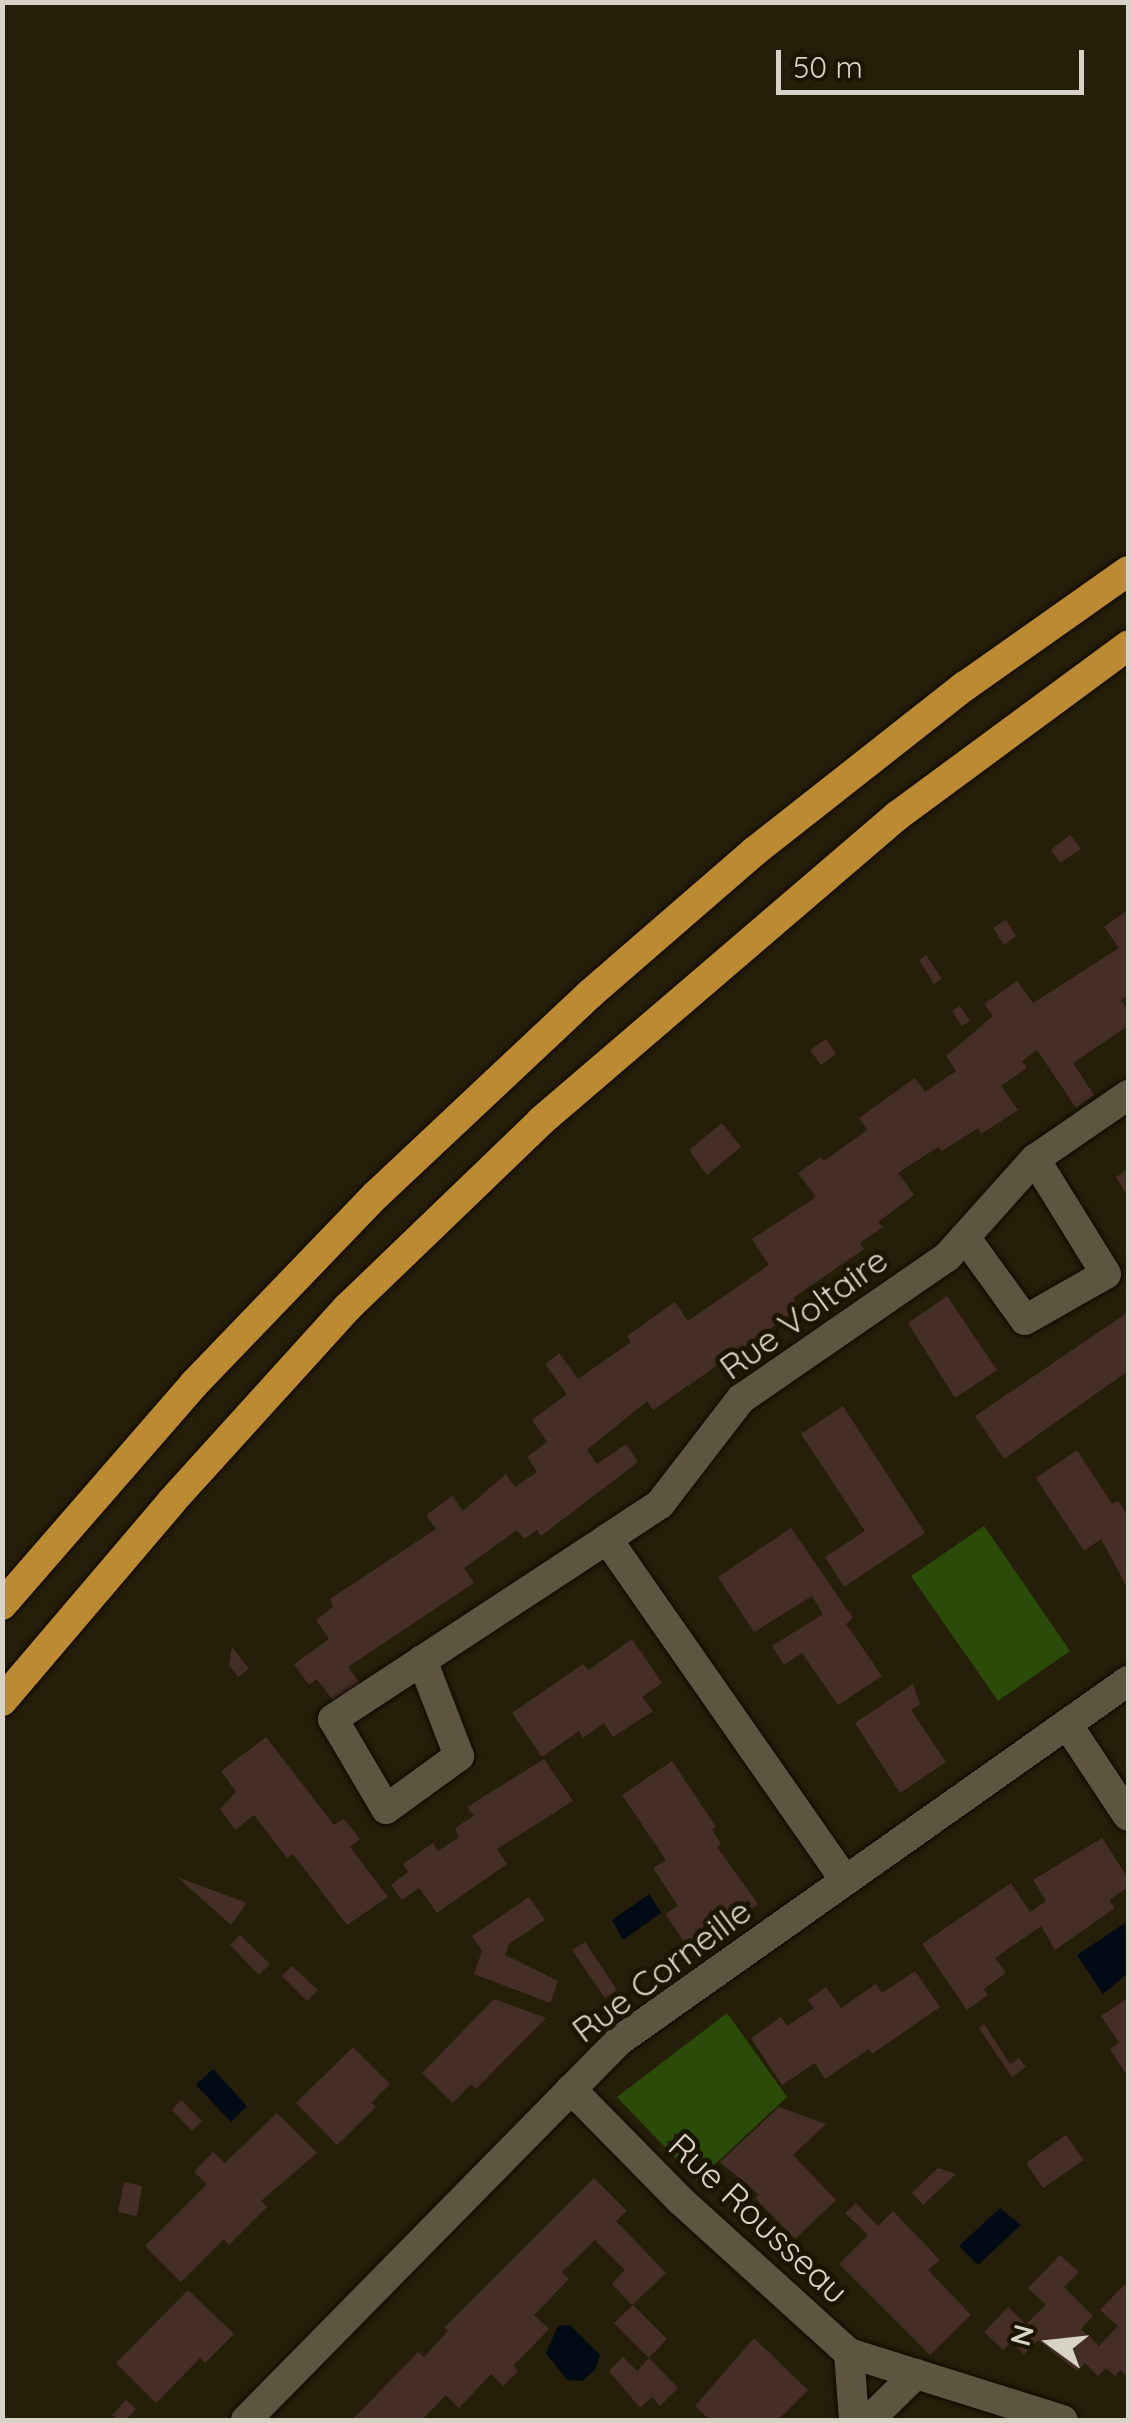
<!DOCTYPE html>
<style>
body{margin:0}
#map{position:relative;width:1131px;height:2423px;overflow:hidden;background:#251e09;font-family:Quicksand,sans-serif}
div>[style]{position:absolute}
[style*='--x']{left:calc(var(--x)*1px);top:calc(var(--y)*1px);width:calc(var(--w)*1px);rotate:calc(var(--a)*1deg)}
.green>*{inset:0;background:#2b4b08}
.water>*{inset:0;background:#000b16}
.building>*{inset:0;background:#442e26}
.roads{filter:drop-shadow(0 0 2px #0e0800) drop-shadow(0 0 2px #0e0800)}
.minor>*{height:30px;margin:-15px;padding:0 15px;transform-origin:15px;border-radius:15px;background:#5d553f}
.highway>*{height:30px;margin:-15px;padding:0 15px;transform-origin:15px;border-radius:15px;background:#bb8a31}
span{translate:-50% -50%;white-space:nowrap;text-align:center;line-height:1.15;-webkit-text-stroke:10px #1c1502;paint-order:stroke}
.street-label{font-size:35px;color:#d7d3c6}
.frame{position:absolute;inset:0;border:5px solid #d7d3c6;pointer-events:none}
.north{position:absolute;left:1001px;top:2293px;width:100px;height:100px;-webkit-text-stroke:8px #1c1502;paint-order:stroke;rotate:285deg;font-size:28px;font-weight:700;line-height:40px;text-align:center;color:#d7d3c6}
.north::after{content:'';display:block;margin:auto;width:35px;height:45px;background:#d7d3c6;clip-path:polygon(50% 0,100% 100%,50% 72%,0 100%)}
.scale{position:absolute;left:776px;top:50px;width:308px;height:45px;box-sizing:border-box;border:5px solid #d7d3c6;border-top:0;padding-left:12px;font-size:30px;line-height:35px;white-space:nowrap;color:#d7d3c6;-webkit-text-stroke:8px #1c1502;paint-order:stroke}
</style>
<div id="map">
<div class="green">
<i style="clip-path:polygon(984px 1526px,1070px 1651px,998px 1701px,911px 1576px)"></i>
<i style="clip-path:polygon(727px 2013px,787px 2097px,697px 2181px,617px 2097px)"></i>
</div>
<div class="water">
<i style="clip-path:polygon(649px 1894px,661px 1913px,623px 1940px,612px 1920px)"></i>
<i style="clip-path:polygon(1125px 1923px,1128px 1973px,1103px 1994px,1077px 1955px)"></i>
<i style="clip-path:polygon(213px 2069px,247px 2106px,231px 2122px,196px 2085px)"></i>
<i style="clip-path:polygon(1000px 2208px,1021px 2225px,978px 2265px,959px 2246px)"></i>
<i style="clip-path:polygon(570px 2325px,600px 2355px,595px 2370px,582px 2381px,567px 2380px,546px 2353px,558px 2326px)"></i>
</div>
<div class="building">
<i style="clip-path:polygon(1070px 835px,1081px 849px,1060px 863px,1051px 850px)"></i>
<i style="clip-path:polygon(1128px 910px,1128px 995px,1121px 1000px,1128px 1011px,1128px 1026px,1073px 1063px,1094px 1095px,1076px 1108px,1037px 1050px,1022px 1061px,1027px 1068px,1001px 1086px,1018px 1110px,981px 1134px,978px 1128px,942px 1151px,938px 1147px,898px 1173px,914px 1195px,878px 1222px,883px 1227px,860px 1243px,864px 1249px,793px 1298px,800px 1308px,653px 1410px,647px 1401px,587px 1450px,597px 1464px,626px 1444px,638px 1462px,541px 1536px,537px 1530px,524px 1539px,517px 1530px,464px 1568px,474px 1583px,348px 1667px,361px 1684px,334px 1702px,317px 1679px,309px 1685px,294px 1664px,329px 1639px,316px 1620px,333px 1607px,330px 1599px,436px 1529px,426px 1515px,452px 1496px,463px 1511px,506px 1474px,515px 1487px,537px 1472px,527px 1457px,547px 1442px,532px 1420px,567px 1394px,545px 1364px,559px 1353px,578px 1379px,631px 1342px,627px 1336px,675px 1302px,688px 1321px,769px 1265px,752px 1239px,816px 1197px,798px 1173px,821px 1157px,824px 1161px,867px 1130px,859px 1118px,915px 1078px,925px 1092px,956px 1071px,946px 1056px,993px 1016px,984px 1004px,1017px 981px,1033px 1003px,1119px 948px,1104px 927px)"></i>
<i style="clip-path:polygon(1006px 920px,1016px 936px,1004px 945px,993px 928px)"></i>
<i style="clip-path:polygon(926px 955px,942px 979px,934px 984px,919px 960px)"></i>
<i style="clip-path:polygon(960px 1006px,970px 1021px,962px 1026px,952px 1011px)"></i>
<i style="clip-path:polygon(826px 1039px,836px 1054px,821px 1065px,810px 1050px)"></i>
<i style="clip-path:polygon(722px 1123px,741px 1147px,707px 1175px,689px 1150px)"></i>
<i style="clip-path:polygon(1128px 1169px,1128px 1197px,1116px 1177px)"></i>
<i style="clip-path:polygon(947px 1296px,997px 1370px,955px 1398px,908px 1323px)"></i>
<i style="clip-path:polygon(1128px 1312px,1128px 1371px,1004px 1459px,975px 1416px)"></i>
<i style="clip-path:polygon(843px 1406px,925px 1533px,844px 1587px,825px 1557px,865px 1531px,801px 1434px)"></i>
<i style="clip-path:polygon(1077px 1450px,1112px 1504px,1118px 1501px,1128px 1515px,1128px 1589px,1101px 1539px,1084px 1551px,1036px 1478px)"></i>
<i style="clip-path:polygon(791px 1528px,853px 1618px,846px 1624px,882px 1676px,838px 1705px,802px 1653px,784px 1665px,772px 1646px,823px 1614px,812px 1596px,754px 1632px,718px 1577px)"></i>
<i style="clip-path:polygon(632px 1639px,662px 1683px,642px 1697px,653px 1711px,613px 1737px,604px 1723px,583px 1738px,579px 1731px,542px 1757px,512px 1713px,583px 1664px,589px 1670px)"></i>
<i style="clip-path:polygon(232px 1647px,249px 1669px,238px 1677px,229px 1665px)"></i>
<i style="clip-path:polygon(913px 1684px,920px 1704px,911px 1710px,946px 1762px,900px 1793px,855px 1723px)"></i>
<i style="clip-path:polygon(266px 1737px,334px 1825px,344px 1819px,360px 1839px,350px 1847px,388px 1897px,347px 1925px,293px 1854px,287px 1858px,254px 1815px,235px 1830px,220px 1809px,236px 1792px,221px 1771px)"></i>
<i style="clip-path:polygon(544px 1759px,573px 1801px,497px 1849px,507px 1864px,437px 1913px,419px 1888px,402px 1900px,391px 1885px,408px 1872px,403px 1864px,433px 1843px,438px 1851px,459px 1837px,455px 1828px,474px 1816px,467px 1807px)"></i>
<i style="clip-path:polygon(672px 1761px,716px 1827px,712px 1829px,721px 1844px,717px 1847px,758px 1904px,695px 1947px,690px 1940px,685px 1943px,665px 1914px,678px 1906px,653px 1868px,666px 1860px,622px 1795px)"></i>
<i style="clip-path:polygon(1102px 1838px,1128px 1878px,1128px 1887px,1109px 1900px,1115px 1908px,1055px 1950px,1041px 1926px,995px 1958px,1006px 1973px,984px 1989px,988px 1995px,967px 2010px,922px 1944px,1011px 1883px,1030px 1912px,1046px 1901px,1033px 1880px)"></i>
<i style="clip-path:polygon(177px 1877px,247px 1903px,231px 1925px)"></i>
<i style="clip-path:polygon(529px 1897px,545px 1920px,509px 1944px,505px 1955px,558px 1981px,550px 2003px,474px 1974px,482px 1951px,472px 1936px)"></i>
<i style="clip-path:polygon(240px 1935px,270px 1964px,259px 1975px,230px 1945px)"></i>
<i style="clip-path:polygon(585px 1942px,617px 1990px,605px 1998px,572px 1950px)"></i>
<i style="clip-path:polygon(292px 1966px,318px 1990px,307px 2001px,282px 1976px)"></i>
<i style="clip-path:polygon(915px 1971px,940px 2007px,872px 2054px,869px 2049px,825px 2079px,815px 2063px,782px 2085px,751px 2038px,781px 2017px,787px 2026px,814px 2008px,808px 2000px,826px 1987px,841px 2008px,876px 1984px,882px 1993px)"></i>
<i style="clip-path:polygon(1128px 1998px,1128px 2077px,1110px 2049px,1119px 2042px,1101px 2016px)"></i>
<i style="clip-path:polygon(494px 1999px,546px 2018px,476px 2089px,471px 2084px,453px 2103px,422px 2073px)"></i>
<i style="clip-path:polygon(984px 2024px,1010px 2064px,1019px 2058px,1026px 2067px,1012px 2077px,979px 2028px)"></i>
<i style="clip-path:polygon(353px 2047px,390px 2084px,371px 2103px,376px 2107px,337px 2145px,296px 2103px)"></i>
<i style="clip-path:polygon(181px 2100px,202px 2121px,192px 2131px,172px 2110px)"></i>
<i style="clip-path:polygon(779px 2107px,826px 2124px,793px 2155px,836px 2200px,795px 2239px,755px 2198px,759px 2195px,720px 2162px)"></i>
<i style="clip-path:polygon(277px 2113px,317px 2153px,261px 2201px,267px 2207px,229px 2245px,224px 2239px,181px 2282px,145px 2246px,207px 2184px,194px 2172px,209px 2156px,213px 2152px,225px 2163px)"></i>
<i style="clip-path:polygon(1066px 2135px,1084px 2160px,1043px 2188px,1026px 2163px)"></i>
<i style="clip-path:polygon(938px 2168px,956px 2174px,923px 2205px,912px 2193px)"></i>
<i style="clip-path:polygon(594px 2178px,627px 2211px,616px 2221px,666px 2273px,632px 2305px,612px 2284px,625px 2270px,595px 2240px,562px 2272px,569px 2279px,534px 2315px,549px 2329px,513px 2366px,518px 2371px,503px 2386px,491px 2374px,459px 2408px,446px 2395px,422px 2420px,352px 2420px,418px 2352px,424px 2357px,448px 2331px,444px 2328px)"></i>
<i style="clip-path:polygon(124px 2182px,142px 2186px,137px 2216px,118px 2212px)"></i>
<i style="clip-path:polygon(856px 2203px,878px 2226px,893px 2211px,940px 2260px,928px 2270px,971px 2315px,930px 2355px,839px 2264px,868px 2235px,845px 2213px)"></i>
<i style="clip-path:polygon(1060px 2255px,1079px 2272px,1064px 2287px,1093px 2316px,1081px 2329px,1099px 2346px,1118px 2326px,1100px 2310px,1128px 2281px,1128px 2378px,1121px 2370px,1115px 2376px,1106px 2368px,1098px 2376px,1085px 2363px,1077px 2371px,1038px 2340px,1024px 2354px,1011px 2342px,1003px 2350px,984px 2332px,1008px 2307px,1026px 2324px,1046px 2305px,1028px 2288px)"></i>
<i style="clip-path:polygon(188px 2290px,234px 2334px,205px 2363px,200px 2358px,156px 2403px,116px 2363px)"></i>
<i style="clip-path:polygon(633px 2305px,667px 2339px,649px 2358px,614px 2323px)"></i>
<i style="clip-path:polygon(754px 2338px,808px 2390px,779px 2419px,710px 2420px,695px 2406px)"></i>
<i style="clip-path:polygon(623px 2357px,637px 2371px,649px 2358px,678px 2388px,660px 2406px,652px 2397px,640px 2408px,609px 2371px)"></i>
<i style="clip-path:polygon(126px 2400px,136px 2409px,126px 2420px,118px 2420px,112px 2415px)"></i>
</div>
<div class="roads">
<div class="minor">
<i style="--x:965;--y:1237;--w:102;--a:54.1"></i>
<i style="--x:1025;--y:1320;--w:93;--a:-29.6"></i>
<i style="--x:1106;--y:1274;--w:135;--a:-121.7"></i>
<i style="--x:607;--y:1539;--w:416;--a:55.1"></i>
<i style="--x:422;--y:1660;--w:103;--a:68.9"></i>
<i style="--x:459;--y:1756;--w:90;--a:144"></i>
<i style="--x:386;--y:1809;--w:104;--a:-120.5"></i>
<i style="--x:333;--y:1719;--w:328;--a:-33.3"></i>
<i style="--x:607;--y:1539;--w:64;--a:-33.4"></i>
<i style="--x:660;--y:1504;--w:133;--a:-52.4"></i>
<i style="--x:741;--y:1399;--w:250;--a:-34.6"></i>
<i style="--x:947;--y:1257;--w:132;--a:-48.1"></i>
<i style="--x:1035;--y:1159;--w:113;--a:-34.5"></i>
<i style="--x:1067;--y:1724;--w:110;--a:56.5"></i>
<i style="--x:571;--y:2089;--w:156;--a:45.5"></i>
<i style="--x:680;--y:2200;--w:228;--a:42.2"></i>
<i style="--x:849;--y:2353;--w:67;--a:85.7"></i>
<i style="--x:849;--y:2353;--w:224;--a:17.4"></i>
<i style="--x:246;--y:2420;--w:533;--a:-45.46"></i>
<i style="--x:620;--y:2040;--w:622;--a:-35.25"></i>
<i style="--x:869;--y:2420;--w:66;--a:-44.4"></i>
</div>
<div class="highway">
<i style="--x:2;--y:1605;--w:293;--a:-49"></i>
<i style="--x:194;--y:1384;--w:262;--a:-46.1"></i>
<i style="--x:376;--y:1195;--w:295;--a:-43.2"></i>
<i style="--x:591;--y:993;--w:217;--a:-40.9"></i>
<i style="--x:755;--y:851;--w:267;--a:-38.2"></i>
<i style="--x:965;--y:686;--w:199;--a:-35.2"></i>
<i style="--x:2;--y:1701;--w:262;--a:-49.6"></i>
<i style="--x:172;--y:1501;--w:261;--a:-47.8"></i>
<i style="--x:347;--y:1308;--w:269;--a:-43.9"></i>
<i style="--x:541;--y:1121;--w:469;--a:-40.6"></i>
<i style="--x:897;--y:816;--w:287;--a:-36.4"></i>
</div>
</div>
<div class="street-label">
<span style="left:803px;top:1313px;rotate:-36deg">Rue Voltaire</span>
<span style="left:661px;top:1970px;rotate:-37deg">Rue Corneille</span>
<span style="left:759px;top:2218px;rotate:43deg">Rue Rousseau</span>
</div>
<div class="frame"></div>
<div class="north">N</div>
<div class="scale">50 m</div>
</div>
